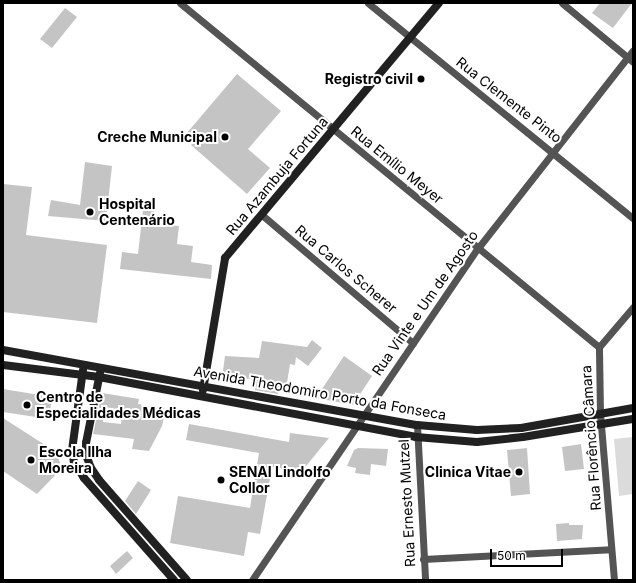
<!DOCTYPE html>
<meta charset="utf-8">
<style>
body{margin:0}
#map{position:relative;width:636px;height:583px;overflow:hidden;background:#fff;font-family:Inter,sans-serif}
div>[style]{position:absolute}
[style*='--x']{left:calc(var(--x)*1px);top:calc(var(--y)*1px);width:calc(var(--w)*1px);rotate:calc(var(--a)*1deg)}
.green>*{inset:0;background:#dbdbdb}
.building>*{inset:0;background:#c4c4c4}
.street>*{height:7px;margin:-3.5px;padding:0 3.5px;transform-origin:3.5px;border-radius:3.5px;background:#545454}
.secondary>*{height:8px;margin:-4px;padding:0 4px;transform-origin:4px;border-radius:4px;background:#212121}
.dots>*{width:11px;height:11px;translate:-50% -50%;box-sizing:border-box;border:2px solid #fff;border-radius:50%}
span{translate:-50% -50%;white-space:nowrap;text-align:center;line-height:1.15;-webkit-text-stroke:4px #fff;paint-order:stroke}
.poi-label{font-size:14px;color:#000;font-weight:700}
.right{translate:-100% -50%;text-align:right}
.left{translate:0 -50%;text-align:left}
.street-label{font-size:14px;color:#000}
.frame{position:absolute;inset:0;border:4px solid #000;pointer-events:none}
.scale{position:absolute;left:490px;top:549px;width:73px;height:18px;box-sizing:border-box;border:2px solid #000;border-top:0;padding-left:5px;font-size:12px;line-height:14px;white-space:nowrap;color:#000;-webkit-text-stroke:3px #fff;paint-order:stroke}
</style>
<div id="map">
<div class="green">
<i style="clip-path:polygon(633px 437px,633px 494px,619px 496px,614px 439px)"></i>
</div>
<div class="building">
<i style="clip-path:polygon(600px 3px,632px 3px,613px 28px,592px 13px)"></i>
<i style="clip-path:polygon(65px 8px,77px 17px,52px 48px,40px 39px)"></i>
<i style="clip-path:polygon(237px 74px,281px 111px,248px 149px,270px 168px,247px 194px,191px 145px,195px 140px,186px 134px)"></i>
<i style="clip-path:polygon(85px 162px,112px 166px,106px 221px,48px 216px,51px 200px,80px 205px)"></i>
<i style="clip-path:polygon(3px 184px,32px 187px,26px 235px,107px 245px,97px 323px,3px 312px)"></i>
<i style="clip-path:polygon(143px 210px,157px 212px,156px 224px,179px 226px,177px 244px,193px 246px,191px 262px,212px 265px,211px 279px,120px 269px,122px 252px,138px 254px)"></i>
<i style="clip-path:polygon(312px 340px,322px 348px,308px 366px,296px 357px,295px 365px,290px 364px,286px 389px,279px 388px,278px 394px,255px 390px,256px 380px,235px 377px,235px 380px,222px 378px,225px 356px,259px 358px,262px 341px,307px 347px)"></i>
<i style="clip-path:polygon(344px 356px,372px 376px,353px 405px,316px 398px)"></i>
<i style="clip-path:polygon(3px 389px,52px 397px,49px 419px,3px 412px)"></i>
<i style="clip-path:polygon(evenodd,102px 393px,139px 399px,138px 404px,166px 409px,162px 426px,149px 451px,132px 449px,134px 439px,93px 434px,102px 393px,105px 407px,123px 410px,121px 424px,103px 422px,105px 407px)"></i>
<i style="clip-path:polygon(3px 418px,56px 452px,62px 468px,37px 494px,3px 471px)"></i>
<i style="clip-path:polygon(189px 424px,289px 442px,290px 433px,329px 438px,302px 471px,272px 467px,260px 534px,248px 532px,244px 556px,170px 543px,178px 496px,250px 508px,259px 453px,186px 440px)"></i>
<i style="clip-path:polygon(581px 444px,584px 469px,565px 471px,562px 447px)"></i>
<i style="clip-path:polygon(358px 448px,388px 449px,386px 466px,371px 464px,370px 475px,355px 473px,356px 468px,347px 466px,354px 450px)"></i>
<i style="clip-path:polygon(527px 448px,530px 494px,511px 496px,507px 450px)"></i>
<i style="clip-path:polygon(138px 481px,151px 490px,136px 514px,125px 501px)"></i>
<i style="clip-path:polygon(569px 523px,569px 525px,583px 525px,582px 539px,557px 541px,556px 524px)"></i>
<i style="clip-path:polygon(127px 551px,133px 558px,116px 574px,110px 566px)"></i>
</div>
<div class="street">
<i style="--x:180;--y:3;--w:542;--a:39.39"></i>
<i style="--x:368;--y:3;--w:341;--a:39.1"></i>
<i style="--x:562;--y:3;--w:92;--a:39.7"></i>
<i style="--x:262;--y:215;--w:198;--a:40.3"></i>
<i style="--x:417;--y:425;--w:155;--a:87"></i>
<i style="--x:423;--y:559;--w:188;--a:-3"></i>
<i style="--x:252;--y:580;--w:402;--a:-55.8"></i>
<i style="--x:478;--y:248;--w:251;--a:-51.9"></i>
<i style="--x:614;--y:580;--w:167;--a:-94.8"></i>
<i style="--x:600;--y:414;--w:67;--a:-90.9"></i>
<i style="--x:599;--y:347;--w:52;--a:-49.6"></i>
</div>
<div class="secondary">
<i style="--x:3;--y:350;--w:421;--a:10.3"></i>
<i style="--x:417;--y:425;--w:60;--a:4.8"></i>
<i style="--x:477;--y:430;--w:44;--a:-2.6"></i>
<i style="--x:521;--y:428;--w:114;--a:-10.1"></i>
<i style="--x:3;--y:365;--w:97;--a:7.1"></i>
<i style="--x:99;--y:377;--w:323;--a:10.7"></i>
<i style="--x:416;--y:437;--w:61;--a:4.7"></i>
<i style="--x:477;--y:442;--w:46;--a:-6.2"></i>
<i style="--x:523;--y:437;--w:111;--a:-9.3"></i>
<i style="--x:83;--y:370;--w:81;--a:97.8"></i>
<i style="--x:72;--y:450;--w:12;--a:81"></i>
<i style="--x:74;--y:462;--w:19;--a:58"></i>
<i style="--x:84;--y:478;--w:136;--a:48.6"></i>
<i style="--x:100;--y:373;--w:71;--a:101.3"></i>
<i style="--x:86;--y:443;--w:12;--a:90"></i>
<i style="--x:86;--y:455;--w:14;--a:69"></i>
<i style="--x:91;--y:468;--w:14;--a:56"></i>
<i style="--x:99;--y:480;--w:133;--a:48.7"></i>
<i style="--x:203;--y:390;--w:134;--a:-80.5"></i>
<i style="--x:225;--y:258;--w:333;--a:-50"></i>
</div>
<div class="dots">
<i style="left:421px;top:79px;background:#000"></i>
<i style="left:225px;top:137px;background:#000"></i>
<i style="left:90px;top:212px;background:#000"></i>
<i style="left:27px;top:405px;background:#000"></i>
<i style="left:31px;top:460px;background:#000"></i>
<i style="left:519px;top:472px;background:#000"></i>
<i style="left:221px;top:480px;background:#000"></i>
</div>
<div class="poi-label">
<span class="right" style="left:413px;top:79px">Registro civil</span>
<span class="right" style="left:217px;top:137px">Creche Municipal</span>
<span class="left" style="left:99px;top:212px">Hospital<br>Centenário</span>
<span class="left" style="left:36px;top:405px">Centro de<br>Especialidades Médicas</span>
<span class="left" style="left:39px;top:460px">Escola Ilha<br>Moreira</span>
<span class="left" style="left:229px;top:480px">SENAI Lindolfo<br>Collor</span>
<span class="right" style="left:511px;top:472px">Clinica Vitae</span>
</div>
<div class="street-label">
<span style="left:509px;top:100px;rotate:38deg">Rua Clemente Pinto</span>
<span style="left:397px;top:165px;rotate:39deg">Rua Emílio Meyer</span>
<span style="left:277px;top:176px;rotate:-50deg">Rua Azambuja Fortuna</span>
<span style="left:346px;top:269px;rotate:40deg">Rua Carlos Scherer</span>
<span style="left:425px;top:303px;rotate:-55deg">Rua Vinte e Um de Agosto</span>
<span style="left:320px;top:393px;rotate:10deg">Avenida Theodomiro Porto da Fonseca</span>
<span style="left:591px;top:438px;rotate:-94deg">Rua Florêncio Câmara</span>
<span style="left:407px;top:503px;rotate:-93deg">Rua Ernesto Mutzel</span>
</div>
<div class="frame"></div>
<div class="scale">50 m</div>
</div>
